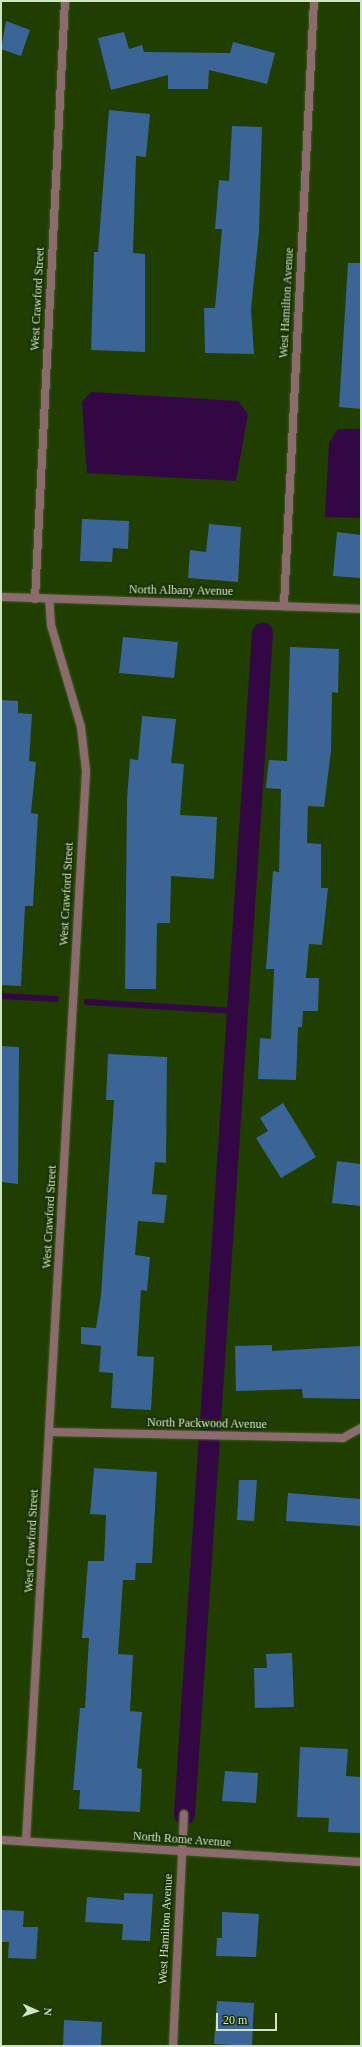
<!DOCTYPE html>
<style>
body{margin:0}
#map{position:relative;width:362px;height:2047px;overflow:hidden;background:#203e00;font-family:"Times New Roman",serif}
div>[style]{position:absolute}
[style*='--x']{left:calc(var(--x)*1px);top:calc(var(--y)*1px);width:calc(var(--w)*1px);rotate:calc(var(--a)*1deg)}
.water>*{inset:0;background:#320744}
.stream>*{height:6px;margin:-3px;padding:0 3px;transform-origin:3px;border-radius:3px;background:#320744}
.canal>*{height:21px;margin:-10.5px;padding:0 10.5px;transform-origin:10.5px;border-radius:10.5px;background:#320744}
.building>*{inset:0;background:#3a6596}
.roads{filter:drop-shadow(0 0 1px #405c23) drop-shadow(0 0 1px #405c23)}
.minor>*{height:8px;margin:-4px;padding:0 4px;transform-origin:4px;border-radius:4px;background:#8c6b6e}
.tertiary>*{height:8px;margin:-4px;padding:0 4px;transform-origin:4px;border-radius:4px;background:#8c6b6e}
span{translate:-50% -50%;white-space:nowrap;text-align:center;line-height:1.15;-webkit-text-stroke:4px #1b3205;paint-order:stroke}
.street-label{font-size:12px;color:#d1e4c5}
.frame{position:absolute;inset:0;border:2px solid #d1e4c5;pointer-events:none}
.north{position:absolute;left:16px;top:1991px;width:40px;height:40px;-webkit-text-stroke:3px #1b3205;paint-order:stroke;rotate:93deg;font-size:11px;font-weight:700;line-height:16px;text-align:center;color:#d1e4c5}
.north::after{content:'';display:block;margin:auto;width:14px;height:18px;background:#d1e4c5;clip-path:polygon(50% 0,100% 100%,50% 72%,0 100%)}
.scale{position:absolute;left:216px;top:2013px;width:61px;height:18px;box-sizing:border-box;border:2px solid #d1e4c5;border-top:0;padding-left:5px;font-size:12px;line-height:14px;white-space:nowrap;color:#d1e4c5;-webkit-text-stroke:3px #1b3205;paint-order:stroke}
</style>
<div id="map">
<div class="water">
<i style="clip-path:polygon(91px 392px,238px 401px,248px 414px,236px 481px,87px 473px,82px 402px)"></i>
<i style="clip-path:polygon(338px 429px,361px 429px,361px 518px,325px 517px,329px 443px)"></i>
</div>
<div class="stream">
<i style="--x:1;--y:996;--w:55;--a:3.1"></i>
<i style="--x:87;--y:1002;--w:148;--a:3.5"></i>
</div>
<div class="canal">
<i style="--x:184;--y:1814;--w:1184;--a:-86.22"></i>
</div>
<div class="building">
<i style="clip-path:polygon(6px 21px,30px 30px,21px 56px,1px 49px)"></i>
<i style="clip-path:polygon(124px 32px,129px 49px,142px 45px,144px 52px,230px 53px,233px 42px,275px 53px,267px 84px,209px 70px,208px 89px,168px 89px,168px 75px,111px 90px,98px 38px)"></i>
<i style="clip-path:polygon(109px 110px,150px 114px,146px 157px,136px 156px,133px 253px,145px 254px,145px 352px,91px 350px,94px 252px,98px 252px)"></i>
<i style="clip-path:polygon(232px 126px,262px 127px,259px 232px,251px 309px,254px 354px,205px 353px,204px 308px,215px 308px,222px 229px,215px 229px,219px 180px,229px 181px)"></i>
<i style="clip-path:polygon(348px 263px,361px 263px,361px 409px,339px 407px)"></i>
<i style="clip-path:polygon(82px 519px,129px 521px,128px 549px,113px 548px,112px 562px,80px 561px)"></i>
<i style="clip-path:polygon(209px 524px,241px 527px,238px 582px,188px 578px,190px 550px,206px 552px)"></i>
<i style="clip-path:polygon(337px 532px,361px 535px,361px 578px,333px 576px)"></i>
<i style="clip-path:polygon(123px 637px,178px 642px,174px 678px,119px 673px)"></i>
<i style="clip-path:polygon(290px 647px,339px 649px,338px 693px,332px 692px,331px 751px,324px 807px,308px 806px,307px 843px,321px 844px,321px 888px,328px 888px,322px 945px,309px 944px,306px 978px,319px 978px,318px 1011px,303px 1011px,302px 1027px,298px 1027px,296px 1080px,258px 1079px,260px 1038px,271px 1039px,274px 969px,266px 969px,273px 871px,279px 872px,281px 789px,266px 788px,269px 760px,287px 761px)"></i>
<i style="clip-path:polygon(1px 700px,18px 701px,18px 713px,32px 714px,29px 761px,36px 762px,31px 813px,38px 814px,33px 906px,25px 906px,21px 986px,1px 985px)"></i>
<i style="clip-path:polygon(142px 716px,176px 719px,171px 763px,184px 764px,180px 815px,217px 817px,214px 879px,171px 876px,170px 923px,157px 923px,156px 989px,125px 989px,127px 799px,130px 759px,138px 760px)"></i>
<i style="clip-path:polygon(1px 1046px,19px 1047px,18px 1184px,1px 1182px)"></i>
<i style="clip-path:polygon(108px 1054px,167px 1057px,166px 1163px,155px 1162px,152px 1194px,167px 1195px,164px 1223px,138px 1221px,135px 1255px,150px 1257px,147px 1291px,141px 1290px,137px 1356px,154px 1357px,151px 1410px,111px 1408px,113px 1373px,99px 1372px,101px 1346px,81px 1344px,81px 1327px,96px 1328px,101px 1295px,114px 1100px,106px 1100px)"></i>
<i style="clip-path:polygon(283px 1103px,316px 1157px,281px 1178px,256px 1138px,268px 1131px,260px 1118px)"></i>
<i style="clip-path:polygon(337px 1161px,361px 1164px,361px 1206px,332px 1203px)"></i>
<i style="clip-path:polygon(272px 1345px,272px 1351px,361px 1346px,361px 1399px,303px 1398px,302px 1389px,236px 1391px,235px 1346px)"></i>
<i style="clip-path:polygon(94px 1468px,157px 1472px,152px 1563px,136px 1563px,135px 1580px,123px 1580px,118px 1654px,133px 1655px,130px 1711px,142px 1712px,137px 1768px,142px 1769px,140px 1812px,79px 1809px,80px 1790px,73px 1790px,80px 1708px,85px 1708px,89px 1638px,82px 1638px,88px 1561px,104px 1561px,106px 1515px,90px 1514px)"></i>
<i style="clip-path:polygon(239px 1480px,257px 1480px,254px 1521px,237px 1520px)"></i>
<i style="clip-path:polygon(288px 1493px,361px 1499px,361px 1526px,286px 1521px)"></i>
<i style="clip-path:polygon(292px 1653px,294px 1707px,255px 1708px,254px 1668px,267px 1668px,266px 1654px)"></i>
<i style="clip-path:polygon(300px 1747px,348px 1749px,346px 1776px,361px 1777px,361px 1833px,328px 1832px,329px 1818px,297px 1817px)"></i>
<i style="clip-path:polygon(225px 1771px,258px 1773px,256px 1803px,222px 1801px)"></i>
<i style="clip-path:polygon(124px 1893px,153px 1894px,150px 1941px,122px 1940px,123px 1924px,85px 1922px,87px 1897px,124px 1900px)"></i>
<i style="clip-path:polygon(1px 1910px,24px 1911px,23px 1927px,38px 1927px,36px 1959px,8px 1958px,9px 1942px,1px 1942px)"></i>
<i style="clip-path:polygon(222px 1912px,259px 1914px,256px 1957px,216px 1956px,217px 1938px,222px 1938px)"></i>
<i style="clip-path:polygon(217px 2001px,254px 2003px,252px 2046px,214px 2044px)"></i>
<i style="clip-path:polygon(64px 2020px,102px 2022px,101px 2046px,63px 2046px)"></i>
</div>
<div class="roads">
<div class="minor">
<i style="--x:1;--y:597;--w:360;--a:1.9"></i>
<i style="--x:35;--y:599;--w:599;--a:-87.13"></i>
<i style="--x:284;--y:605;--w:605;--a:-87.16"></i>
<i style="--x:51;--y:1432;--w:292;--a:1.2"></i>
<i style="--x:343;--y:1438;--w:21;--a:-29"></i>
<i style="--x:26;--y:1841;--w:1072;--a:-86.79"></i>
<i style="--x:86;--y:771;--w:44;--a:-96.5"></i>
<i style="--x:81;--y:727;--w:106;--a:-106.4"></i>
<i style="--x:51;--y:625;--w:26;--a:-94"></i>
<i style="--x:173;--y:2046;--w:232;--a:-87.3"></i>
</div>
<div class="tertiary">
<i style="--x:1;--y:1840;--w:361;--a:3.5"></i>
</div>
</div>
<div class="street-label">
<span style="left:38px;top:299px;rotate:-87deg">West Crawford Street</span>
<span style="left:287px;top:303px;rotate:-87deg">West Hamilton Avenue</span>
<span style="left:181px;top:591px;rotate:1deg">North Albany Avenue</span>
<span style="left:67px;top:894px;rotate:-87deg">West Crawford Street</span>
<span style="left:50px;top:1217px;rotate:-87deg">West Crawford Street</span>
<span style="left:207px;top:1424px;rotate:1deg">North Packwood Avenue</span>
<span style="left:32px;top:1541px;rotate:-87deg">West Crawford Street</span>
<span style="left:182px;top:1840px;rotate:4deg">North Rome Avenue</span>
<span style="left:166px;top:1929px;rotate:-87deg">West Hamilton Avenue</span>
</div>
<div class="frame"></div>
<div class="north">N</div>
<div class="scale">20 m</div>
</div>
